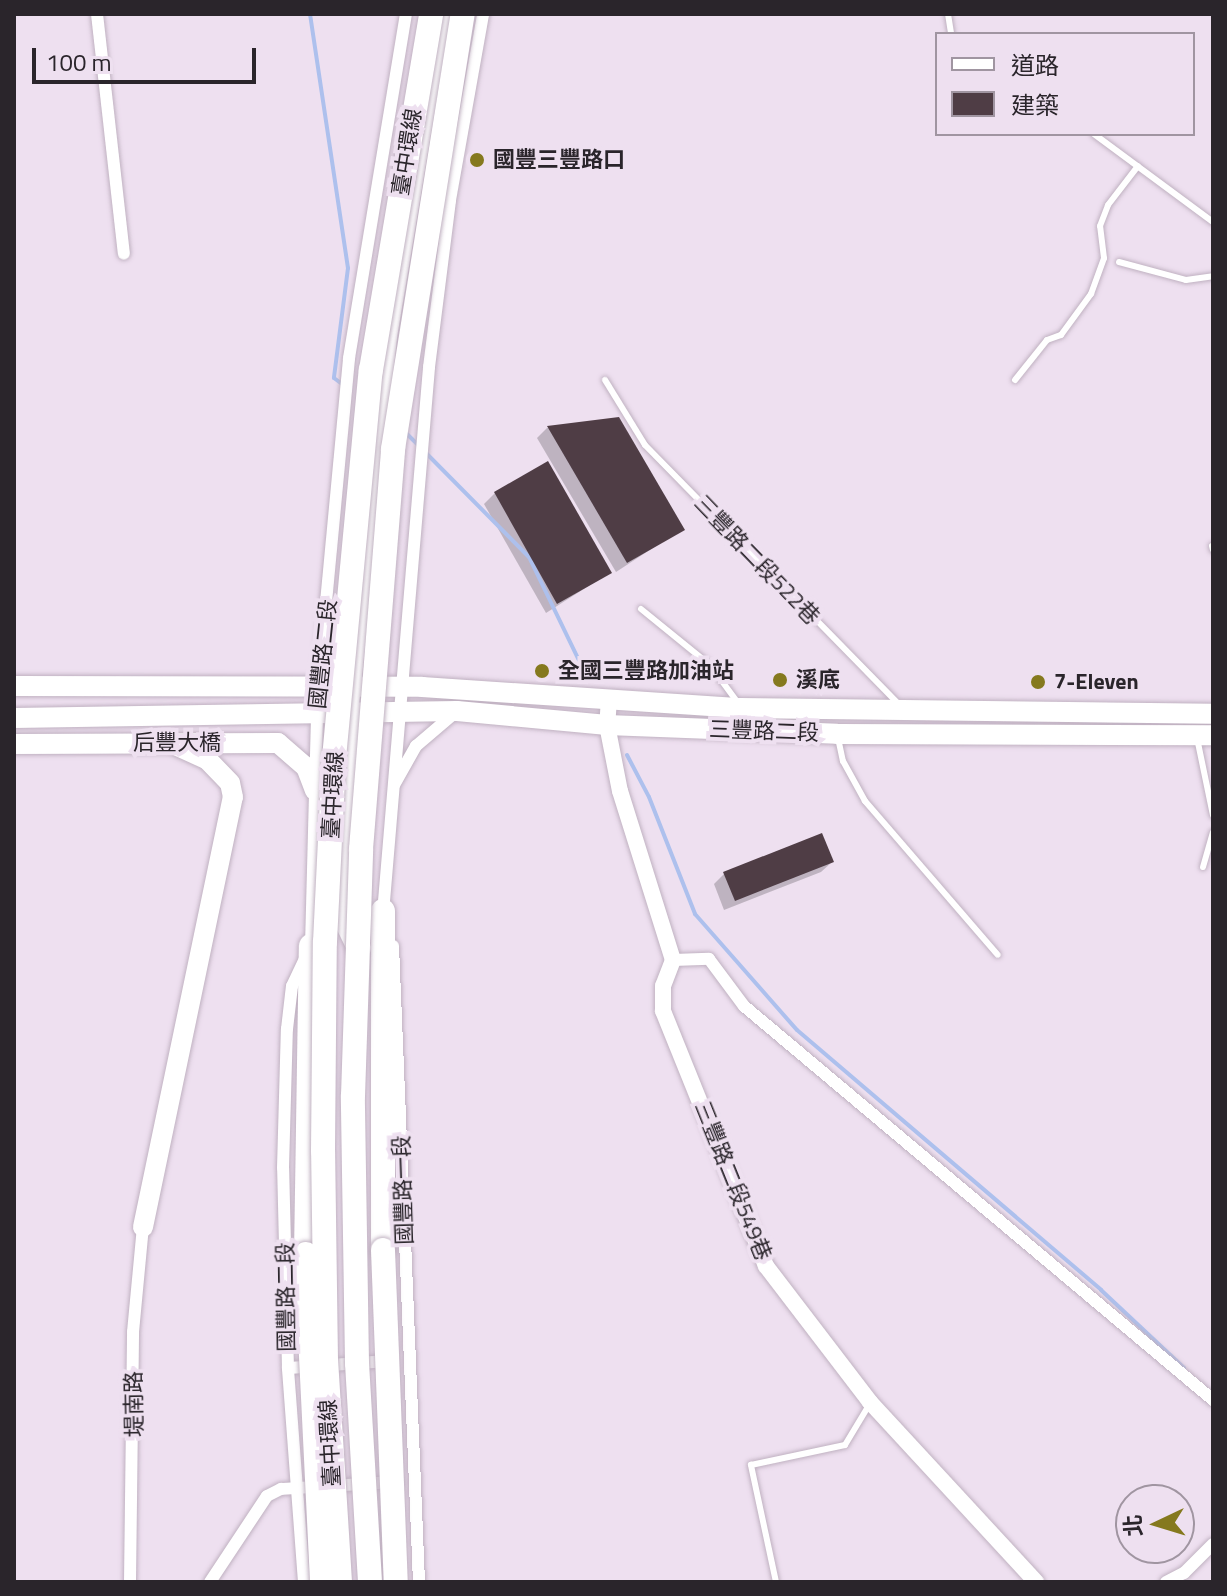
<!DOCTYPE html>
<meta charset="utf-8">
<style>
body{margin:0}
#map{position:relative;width:1227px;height:1596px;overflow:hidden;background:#eee0f0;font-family:"Titillium Web","Noto Sans TC",sans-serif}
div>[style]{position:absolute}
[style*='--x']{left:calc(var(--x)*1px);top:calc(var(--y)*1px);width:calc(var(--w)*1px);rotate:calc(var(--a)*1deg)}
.shadow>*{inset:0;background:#0003}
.stream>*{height:4px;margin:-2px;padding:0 2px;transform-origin:2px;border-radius:2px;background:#adc0ed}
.building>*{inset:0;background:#4f3d45}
.roads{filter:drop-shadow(0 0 2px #c0b1c1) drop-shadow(0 0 2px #c0b1c1)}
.service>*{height:6px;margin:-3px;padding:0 3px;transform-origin:3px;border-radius:3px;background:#fff}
.minor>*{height:12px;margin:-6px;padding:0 6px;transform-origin:6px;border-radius:6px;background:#fff}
.tertiary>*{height:16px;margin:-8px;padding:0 8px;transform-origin:8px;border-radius:8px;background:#fff}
.primary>*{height:20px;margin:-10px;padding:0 10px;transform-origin:10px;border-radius:10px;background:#fff}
.motorway>*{height:24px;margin:-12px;padding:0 12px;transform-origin:12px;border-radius:12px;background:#fff}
.bridges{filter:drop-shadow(0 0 2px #c0b1c1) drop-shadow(0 0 2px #c0b1c1)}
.motorway-bridge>*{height:24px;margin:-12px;padding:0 12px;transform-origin:12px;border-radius:12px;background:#fff}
.dots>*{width:22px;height:22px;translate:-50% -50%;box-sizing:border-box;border:4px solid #eee0f0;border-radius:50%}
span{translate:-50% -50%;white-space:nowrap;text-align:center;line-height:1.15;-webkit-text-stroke:8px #eee0f0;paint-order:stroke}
.street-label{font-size:22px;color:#2a252b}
.poi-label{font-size:22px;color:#2a252b;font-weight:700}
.left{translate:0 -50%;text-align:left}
.frame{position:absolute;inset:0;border:16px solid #2a252b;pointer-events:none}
.legend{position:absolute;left:935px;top:32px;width:260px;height:104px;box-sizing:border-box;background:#eee0f0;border:2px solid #a095a1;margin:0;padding:10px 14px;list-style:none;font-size:24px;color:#2a252b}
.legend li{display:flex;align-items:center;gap:16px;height:40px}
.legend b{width:40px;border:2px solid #a095a1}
.north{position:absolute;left:1115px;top:1484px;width:80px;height:80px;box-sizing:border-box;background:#eee0f0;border:2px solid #a095a1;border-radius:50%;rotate:266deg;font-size:22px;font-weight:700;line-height:32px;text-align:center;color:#2a252b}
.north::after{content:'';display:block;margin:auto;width:28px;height:36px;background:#85791e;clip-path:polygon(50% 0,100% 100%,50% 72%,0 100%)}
.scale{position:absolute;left:32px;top:48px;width:224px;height:36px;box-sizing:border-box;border:4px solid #2a252b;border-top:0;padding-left:10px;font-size:24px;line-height:28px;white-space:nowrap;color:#2a252b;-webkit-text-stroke:6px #eee0f0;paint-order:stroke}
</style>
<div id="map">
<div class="shadow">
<i style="clip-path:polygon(618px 419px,682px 529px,616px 572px,537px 438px,547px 428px)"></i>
<i style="clip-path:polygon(495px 493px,609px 573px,546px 613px,484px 504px)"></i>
<i style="clip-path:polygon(832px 862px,821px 872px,724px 910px,714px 884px,724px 874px)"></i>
</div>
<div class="stream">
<i style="--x:310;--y:14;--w:257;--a:81.5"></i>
<i style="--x:348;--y:268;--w:111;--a:97.3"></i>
<i style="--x:334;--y:378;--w:10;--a:37"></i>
<i style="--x:406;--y:433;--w:20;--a:45"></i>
<i style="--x:426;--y:453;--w:146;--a:45.3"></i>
<i style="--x:529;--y:557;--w:127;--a:64.2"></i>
<i style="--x:627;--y:755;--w:47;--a:62.4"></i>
<i style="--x:649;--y:797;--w:126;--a:68.5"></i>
<i style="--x:695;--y:914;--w:154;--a:48.7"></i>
<i style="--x:797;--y:1030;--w:400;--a:40.5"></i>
<i style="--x:1101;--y:1290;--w:114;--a:43.2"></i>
</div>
<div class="building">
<i style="clip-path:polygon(619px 417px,685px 530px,627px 563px,547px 426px)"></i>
<i style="clip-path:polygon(548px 461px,612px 573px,557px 604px,494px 492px)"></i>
<i style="clip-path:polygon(822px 833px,834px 862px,735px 901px,723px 872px)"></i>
</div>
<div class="roads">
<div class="service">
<i style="--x:948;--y:14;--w:20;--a:81"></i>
<i style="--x:1094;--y:134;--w:148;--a:36.5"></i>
<i style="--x:1119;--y:262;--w:69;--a:15"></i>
<i style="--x:1186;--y:280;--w:27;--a:-8"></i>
<i style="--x:605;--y:380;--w:76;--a:58.4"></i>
<i style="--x:645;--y:445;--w:364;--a:45.6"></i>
<i style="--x:1015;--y:380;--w:51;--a:-51.3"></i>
<i style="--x:1047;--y:340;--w:15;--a:-20"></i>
<i style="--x:1061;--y:335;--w:51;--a:-53.8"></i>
<i style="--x:1091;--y:294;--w:38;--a:-70"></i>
<i style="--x:1104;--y:258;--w:32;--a:-97"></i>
<i style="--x:1100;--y:226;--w:22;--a:-69"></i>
<i style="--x:1108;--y:205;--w:49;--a:-52.4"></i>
<i style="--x:1212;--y:546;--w:4;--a:76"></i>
<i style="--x:641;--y:609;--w:89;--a:39.1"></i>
<i style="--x:710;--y:665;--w:47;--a:53.6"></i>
<i style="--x:838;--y:738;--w:24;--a:78"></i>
<i style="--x:843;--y:761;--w:46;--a:61.2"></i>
<i style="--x:865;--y:801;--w:203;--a:49.2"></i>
<i style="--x:1197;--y:738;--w:79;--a:78.3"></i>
<i style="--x:1203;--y:867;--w:36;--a:-74"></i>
<i style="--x:776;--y:1582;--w:120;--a:-102.1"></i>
<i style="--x:751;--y:1465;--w:96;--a:-12"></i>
<i style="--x:845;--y:1445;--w:47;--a:-59"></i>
</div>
<div class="minor">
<i style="--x:97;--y:14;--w:241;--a:83.6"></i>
<i style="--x:352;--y:715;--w:380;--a:-84.1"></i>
<i style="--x:391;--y:337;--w:327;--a:-80.5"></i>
<i style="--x:394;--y:785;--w:45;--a:-60.6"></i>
<i style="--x:416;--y:746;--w:52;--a:-40.4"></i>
<i style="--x:383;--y:913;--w:548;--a:-85.18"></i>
<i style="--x:429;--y:367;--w:168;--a:-82.8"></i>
<i style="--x:450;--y:200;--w:189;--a:-79.9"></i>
<i style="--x:393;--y:946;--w:637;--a:87.66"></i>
<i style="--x:673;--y:960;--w:36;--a:-2"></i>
<i style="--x:709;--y:959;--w:59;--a:53.3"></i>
<i style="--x:744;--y:1006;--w:613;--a:40.03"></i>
<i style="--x:288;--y:1368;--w:101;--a:-4"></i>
<i style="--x:130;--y:1582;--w:250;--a:-89.3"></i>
<i style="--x:133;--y:1332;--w:105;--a:-84.6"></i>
<i style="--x:210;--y:1582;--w:103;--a:-56.5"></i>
<i style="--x:267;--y:1496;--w:16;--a:-27"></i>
<i style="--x:281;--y:1489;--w:115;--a:-3.5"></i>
<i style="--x:304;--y:1582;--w:215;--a:-94.3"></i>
<i style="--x:288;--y:1368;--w:200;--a:-91.4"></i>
<i style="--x:283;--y:1168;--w:139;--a:-88.4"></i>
<i style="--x:287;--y:1029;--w:43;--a:-83.4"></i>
<i style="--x:292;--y:986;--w:44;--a:-64.6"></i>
<i style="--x:311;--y:946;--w:259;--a:-88.5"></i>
<i style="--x:318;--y:687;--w:330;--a:-84.6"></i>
<i style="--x:349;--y:358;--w:349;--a:-80.6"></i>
<i style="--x:1166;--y:1582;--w:20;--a:-27"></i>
<i style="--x:1184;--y:1573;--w:41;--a:-45"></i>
</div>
<div class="tertiary">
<i style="--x:609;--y:699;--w:26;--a:94"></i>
<i style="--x:607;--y:725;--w:67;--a:78.9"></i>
<i style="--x:620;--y:791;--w:177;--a:72.6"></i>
<i style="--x:673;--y:960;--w:28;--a:111"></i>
<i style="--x:663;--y:986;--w:25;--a:90"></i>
<i style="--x:663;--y:1011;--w:275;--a:68"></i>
<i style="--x:766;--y:1266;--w:171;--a:52.6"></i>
<i style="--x:870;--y:1402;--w:245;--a:47.3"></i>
</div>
<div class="primary">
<i style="--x:14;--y:686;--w:408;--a:0.1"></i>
<i style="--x:422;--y:687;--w:319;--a:3.8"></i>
<i style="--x:740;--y:708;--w:473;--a:0.7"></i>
<i style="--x:14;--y:718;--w:443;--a:-0.9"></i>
<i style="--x:457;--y:711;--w:151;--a:5.3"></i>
<i style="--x:607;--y:725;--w:230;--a:2.2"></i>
<i style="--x:837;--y:734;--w:376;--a:0.2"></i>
<i style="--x:14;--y:744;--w:264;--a:-0.2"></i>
<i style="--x:278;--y:743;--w:37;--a:41"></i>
<i style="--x:306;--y:767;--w:25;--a:69"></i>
<i style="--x:143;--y:1227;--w:439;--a:-78.2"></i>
<i style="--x:233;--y:797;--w:14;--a:-102"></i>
<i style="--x:230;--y:783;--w:32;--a:-134"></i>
<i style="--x:208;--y:760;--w:41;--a:-155.3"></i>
</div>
<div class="motorway">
<i style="--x:352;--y:715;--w:176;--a:92.6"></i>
<i style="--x:344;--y:891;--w:34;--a:83"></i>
<i style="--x:348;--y:925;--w:25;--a:64"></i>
<i style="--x:383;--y:911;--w:339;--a:90"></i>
<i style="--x:306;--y:1254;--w:308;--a:-89.1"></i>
</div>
</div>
<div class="bridges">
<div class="motorway-bridge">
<i style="--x:383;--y:1250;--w:332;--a:87.8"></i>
<i style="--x:306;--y:1254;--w:328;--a:87.2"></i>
<i style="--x:340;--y:1582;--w:222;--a:-93.6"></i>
<i style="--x:326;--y:1360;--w:209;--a:-90.8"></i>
<i style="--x:323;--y:1151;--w:209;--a:-89.5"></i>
<i style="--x:325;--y:942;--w:184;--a:-87.2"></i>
<i style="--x:334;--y:758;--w:390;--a:-84.6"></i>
<i style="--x:371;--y:370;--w:361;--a:-80.4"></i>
<i style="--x:370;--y:1582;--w:219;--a:-93.4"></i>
<i style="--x:357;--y:1363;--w:267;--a:-90.9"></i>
<i style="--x:353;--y:1096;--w:247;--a:-88.1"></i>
<i style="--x:361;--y:849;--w:401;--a:-85.4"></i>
<i style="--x:393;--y:449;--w:441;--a:-80.9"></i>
</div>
</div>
<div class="dots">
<i style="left:477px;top:160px;background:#85791e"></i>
<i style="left:542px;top:671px;background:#85791e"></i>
<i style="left:780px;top:680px;background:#85791e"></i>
<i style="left:1038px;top:682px;background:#85791e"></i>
</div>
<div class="street-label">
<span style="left:407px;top:152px;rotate:-81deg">臺中環線</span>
<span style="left:757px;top:560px;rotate:46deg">三豐路二段522巷</span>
<span style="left:323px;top:654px;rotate:-84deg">國豐路二段</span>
<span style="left:764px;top:731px;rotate:2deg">三豐路二段</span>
<span style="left:177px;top:743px">后豐大橋</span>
<span style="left:333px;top:795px;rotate:-87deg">臺中環線</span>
<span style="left:733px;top:1181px;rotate:68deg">三豐路二段549巷</span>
<span style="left:403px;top:1190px;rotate:-92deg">國豐路一段</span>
<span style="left:286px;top:1297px;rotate:-91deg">國豐路二段</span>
<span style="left:134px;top:1404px;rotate:-91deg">堤南路</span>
<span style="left:330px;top:1443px;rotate:-93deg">臺中環線</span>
</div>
<div class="poi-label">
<span class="left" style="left:493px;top:160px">國豐三豐路口</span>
<span class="left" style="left:558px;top:671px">全國三豐路加油站</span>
<span class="left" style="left:796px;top:680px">溪底</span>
<span class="left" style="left:1054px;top:682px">7-Eleven</span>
</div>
<div class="frame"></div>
<ul class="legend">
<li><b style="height:10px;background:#fff"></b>道路</li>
<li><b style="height:22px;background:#4f3d45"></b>建築</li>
</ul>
<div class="north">北</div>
<div class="scale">100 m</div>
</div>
